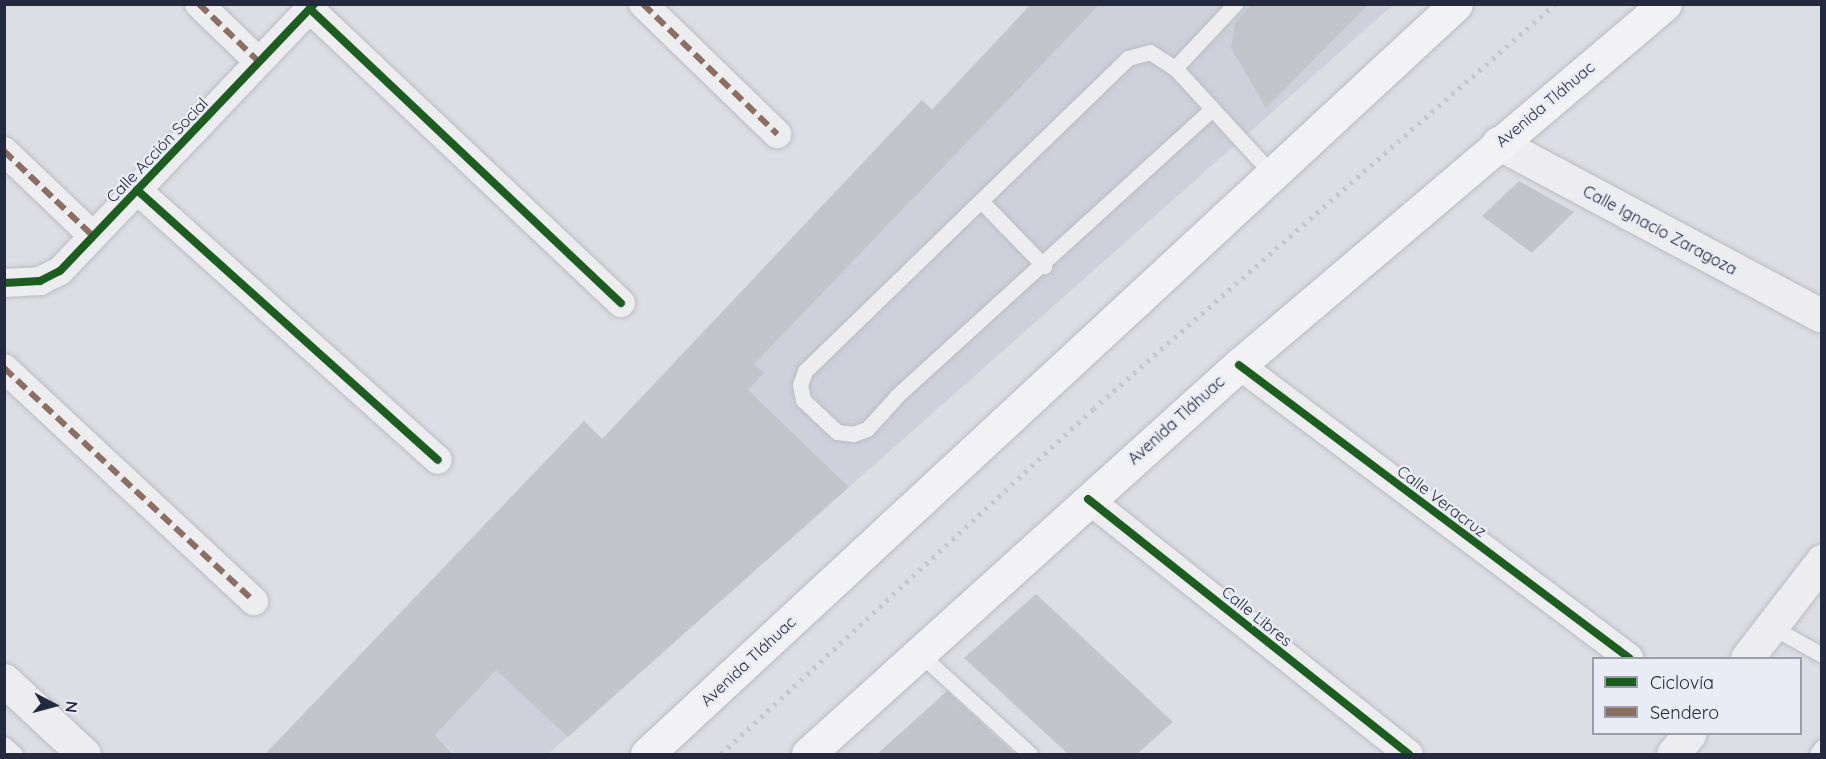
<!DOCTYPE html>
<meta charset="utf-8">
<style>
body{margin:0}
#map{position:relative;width:1826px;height:759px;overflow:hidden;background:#dddee4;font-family:Quicksand,sans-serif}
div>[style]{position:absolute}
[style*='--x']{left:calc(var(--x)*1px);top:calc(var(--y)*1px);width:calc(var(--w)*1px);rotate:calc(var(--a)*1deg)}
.built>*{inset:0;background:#ced1db}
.building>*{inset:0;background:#c3c5cb}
.roads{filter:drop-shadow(0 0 2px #bbbcc2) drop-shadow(0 0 2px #bbbcc2)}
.service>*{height:15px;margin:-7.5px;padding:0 7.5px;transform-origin:7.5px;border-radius:7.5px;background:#ededf0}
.minor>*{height:28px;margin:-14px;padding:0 14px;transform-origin:14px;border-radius:14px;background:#ededf0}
.tertiary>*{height:33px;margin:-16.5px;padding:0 16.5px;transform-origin:16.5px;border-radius:16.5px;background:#ededf0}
.secondary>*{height:33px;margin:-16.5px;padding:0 16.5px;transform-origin:16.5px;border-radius:16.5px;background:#f2f2f4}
.rail>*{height:4.5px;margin-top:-2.25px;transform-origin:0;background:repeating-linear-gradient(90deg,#c6c7cb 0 3px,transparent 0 9px)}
.quiet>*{height:6px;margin-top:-3px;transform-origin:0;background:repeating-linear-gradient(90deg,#8d6e63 0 12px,transparent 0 18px)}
.cycleway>*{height:8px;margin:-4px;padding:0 4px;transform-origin:4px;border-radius:4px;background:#1b5e20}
span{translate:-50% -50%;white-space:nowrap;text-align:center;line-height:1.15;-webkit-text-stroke:5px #e9ecf4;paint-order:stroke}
.street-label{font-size:16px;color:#23293e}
.frame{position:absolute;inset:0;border:6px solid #23293e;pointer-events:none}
.legend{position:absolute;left:1592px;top:657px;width:210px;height:78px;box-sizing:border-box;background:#e9ecf4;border:2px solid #9a9eab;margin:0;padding:8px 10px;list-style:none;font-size:18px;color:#23293e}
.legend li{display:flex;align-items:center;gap:12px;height:30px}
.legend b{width:30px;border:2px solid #9a9eab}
.north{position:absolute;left:24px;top:675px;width:60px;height:60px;-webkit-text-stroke:4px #e9ecf4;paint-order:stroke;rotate:96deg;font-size:16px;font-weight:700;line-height:24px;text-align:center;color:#23293e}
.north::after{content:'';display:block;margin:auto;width:21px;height:27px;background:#23293e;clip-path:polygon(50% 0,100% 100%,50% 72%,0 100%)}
</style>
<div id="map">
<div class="built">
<i style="clip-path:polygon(1031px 5px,1393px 5px,548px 754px,455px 754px,356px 659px,584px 421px,603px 439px,922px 100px,932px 109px)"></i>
</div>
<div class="building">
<i style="clip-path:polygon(1031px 4px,1100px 4px,754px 364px,764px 373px,748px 390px,849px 487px,568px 737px,496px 670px,435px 735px,453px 754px,265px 754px,584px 421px,602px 439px,922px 100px,932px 110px)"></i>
<i style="clip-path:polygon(1252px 4px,1369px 4px,1266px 108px,1231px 48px,1235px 23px)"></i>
<i style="clip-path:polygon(1519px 181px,1574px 212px,1532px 253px,1482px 216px)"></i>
<i style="clip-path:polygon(1036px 594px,1173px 722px,1137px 754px,1068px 754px,964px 658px)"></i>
<i style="clip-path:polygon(947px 691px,1015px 754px,877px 754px)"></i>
</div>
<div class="roads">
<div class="service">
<i style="--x:1175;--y:68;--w:88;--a:-46.8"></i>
<i style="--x:1212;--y:109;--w:426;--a:137.7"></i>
<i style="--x:897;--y:396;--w:45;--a:132.3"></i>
<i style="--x:867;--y:429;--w:15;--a:160"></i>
<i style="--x:853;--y:434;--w:16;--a:-173"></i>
<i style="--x:837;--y:432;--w:47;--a:-136.7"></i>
<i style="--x:803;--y:400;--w:15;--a:-101"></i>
<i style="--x:800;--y:385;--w:15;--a:-70"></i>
<i style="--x:805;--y:371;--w:450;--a:-44.1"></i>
<i style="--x:1128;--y:58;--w:23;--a:-15"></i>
<i style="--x:1150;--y:52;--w:30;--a:33"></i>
<i style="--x:1175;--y:68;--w:145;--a:47.5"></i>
<i style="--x:981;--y:201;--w:91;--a:45.9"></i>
<i style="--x:1772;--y:627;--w:57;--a:29.2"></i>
<i style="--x:920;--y:654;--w:149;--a:42.3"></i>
<i style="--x:4;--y:744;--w:15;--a:42"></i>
<i style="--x:1817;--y:754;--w:9;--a:-54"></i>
</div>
<div class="minor">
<i style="--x:199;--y:4;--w:83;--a:44"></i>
<i style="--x:643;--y:4;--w:187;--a:44.1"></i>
<i style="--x:310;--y:9;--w:428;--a:43.4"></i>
<i style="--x:4;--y:151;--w:123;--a:43.7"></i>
<i style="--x:137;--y:190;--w:404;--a:41.9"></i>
<i style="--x:4;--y:283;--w:36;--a:-3"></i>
<i style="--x:40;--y:281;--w:22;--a:-27"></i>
<i style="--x:60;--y:271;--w:369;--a:-46.4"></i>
<i style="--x:1239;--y:365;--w:488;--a:36.9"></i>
<i style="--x:4;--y:368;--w:342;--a:43"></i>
<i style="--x:1088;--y:499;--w:410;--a:38.5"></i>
</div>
<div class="tertiary">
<i style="--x:1498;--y:143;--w:367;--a:28.1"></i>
<i style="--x:1747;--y:658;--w:123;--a:-52.3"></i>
<i style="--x:4;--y:680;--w:109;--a:42.8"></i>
<i style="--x:1673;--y:754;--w:26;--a:-51"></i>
</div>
<div class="secondary">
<i style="--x:647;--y:754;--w:1103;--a:-42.83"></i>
<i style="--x:808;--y:754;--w:581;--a:-42.07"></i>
<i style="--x:1239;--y:365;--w:558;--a:-40.28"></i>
</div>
</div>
<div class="rail">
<i style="--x:721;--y:754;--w:507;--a:-42.84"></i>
<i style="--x:1093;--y:409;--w:614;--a:-41.24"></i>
</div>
<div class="quiet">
<i style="--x:199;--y:4;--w:83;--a:44"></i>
<i style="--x:643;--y:4;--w:187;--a:44.1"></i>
<i style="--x:4;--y:151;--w:123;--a:43.7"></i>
<i style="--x:4;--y:368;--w:342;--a:43"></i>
</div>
<div class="cycleway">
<i style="--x:310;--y:9;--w:428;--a:43.4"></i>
<i style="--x:137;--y:190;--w:404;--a:41.9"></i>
<i style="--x:4;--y:283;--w:36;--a:-3"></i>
<i style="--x:40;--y:281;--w:22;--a:-27"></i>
<i style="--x:60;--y:271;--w:369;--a:-46.4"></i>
<i style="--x:1239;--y:365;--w:488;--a:36.9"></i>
<i style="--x:1088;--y:499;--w:410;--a:38.5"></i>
</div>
<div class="street-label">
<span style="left:1545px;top:104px;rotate:-40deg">Avenida Tláhuac</span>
<span style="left:157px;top:150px;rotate:-46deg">Calle Acción Social</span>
<span style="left:1660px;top:230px;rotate:28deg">Calle Ignacio Zaragoza</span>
<span style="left:1176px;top:420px;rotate:-42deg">Avenida Tláhuac</span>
<span style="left:1442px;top:501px;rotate:37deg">Calle Veracruz</span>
<span style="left:1257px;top:616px;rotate:39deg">Calle Libres</span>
<span style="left:748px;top:661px;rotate:-43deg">Avenida Tláhuac</span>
</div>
<div class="frame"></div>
<ul class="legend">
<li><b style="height:8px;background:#1b5e20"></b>Ciclovía</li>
<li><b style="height:8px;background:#8d6e63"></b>Sendero</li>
</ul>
<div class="north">N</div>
</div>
